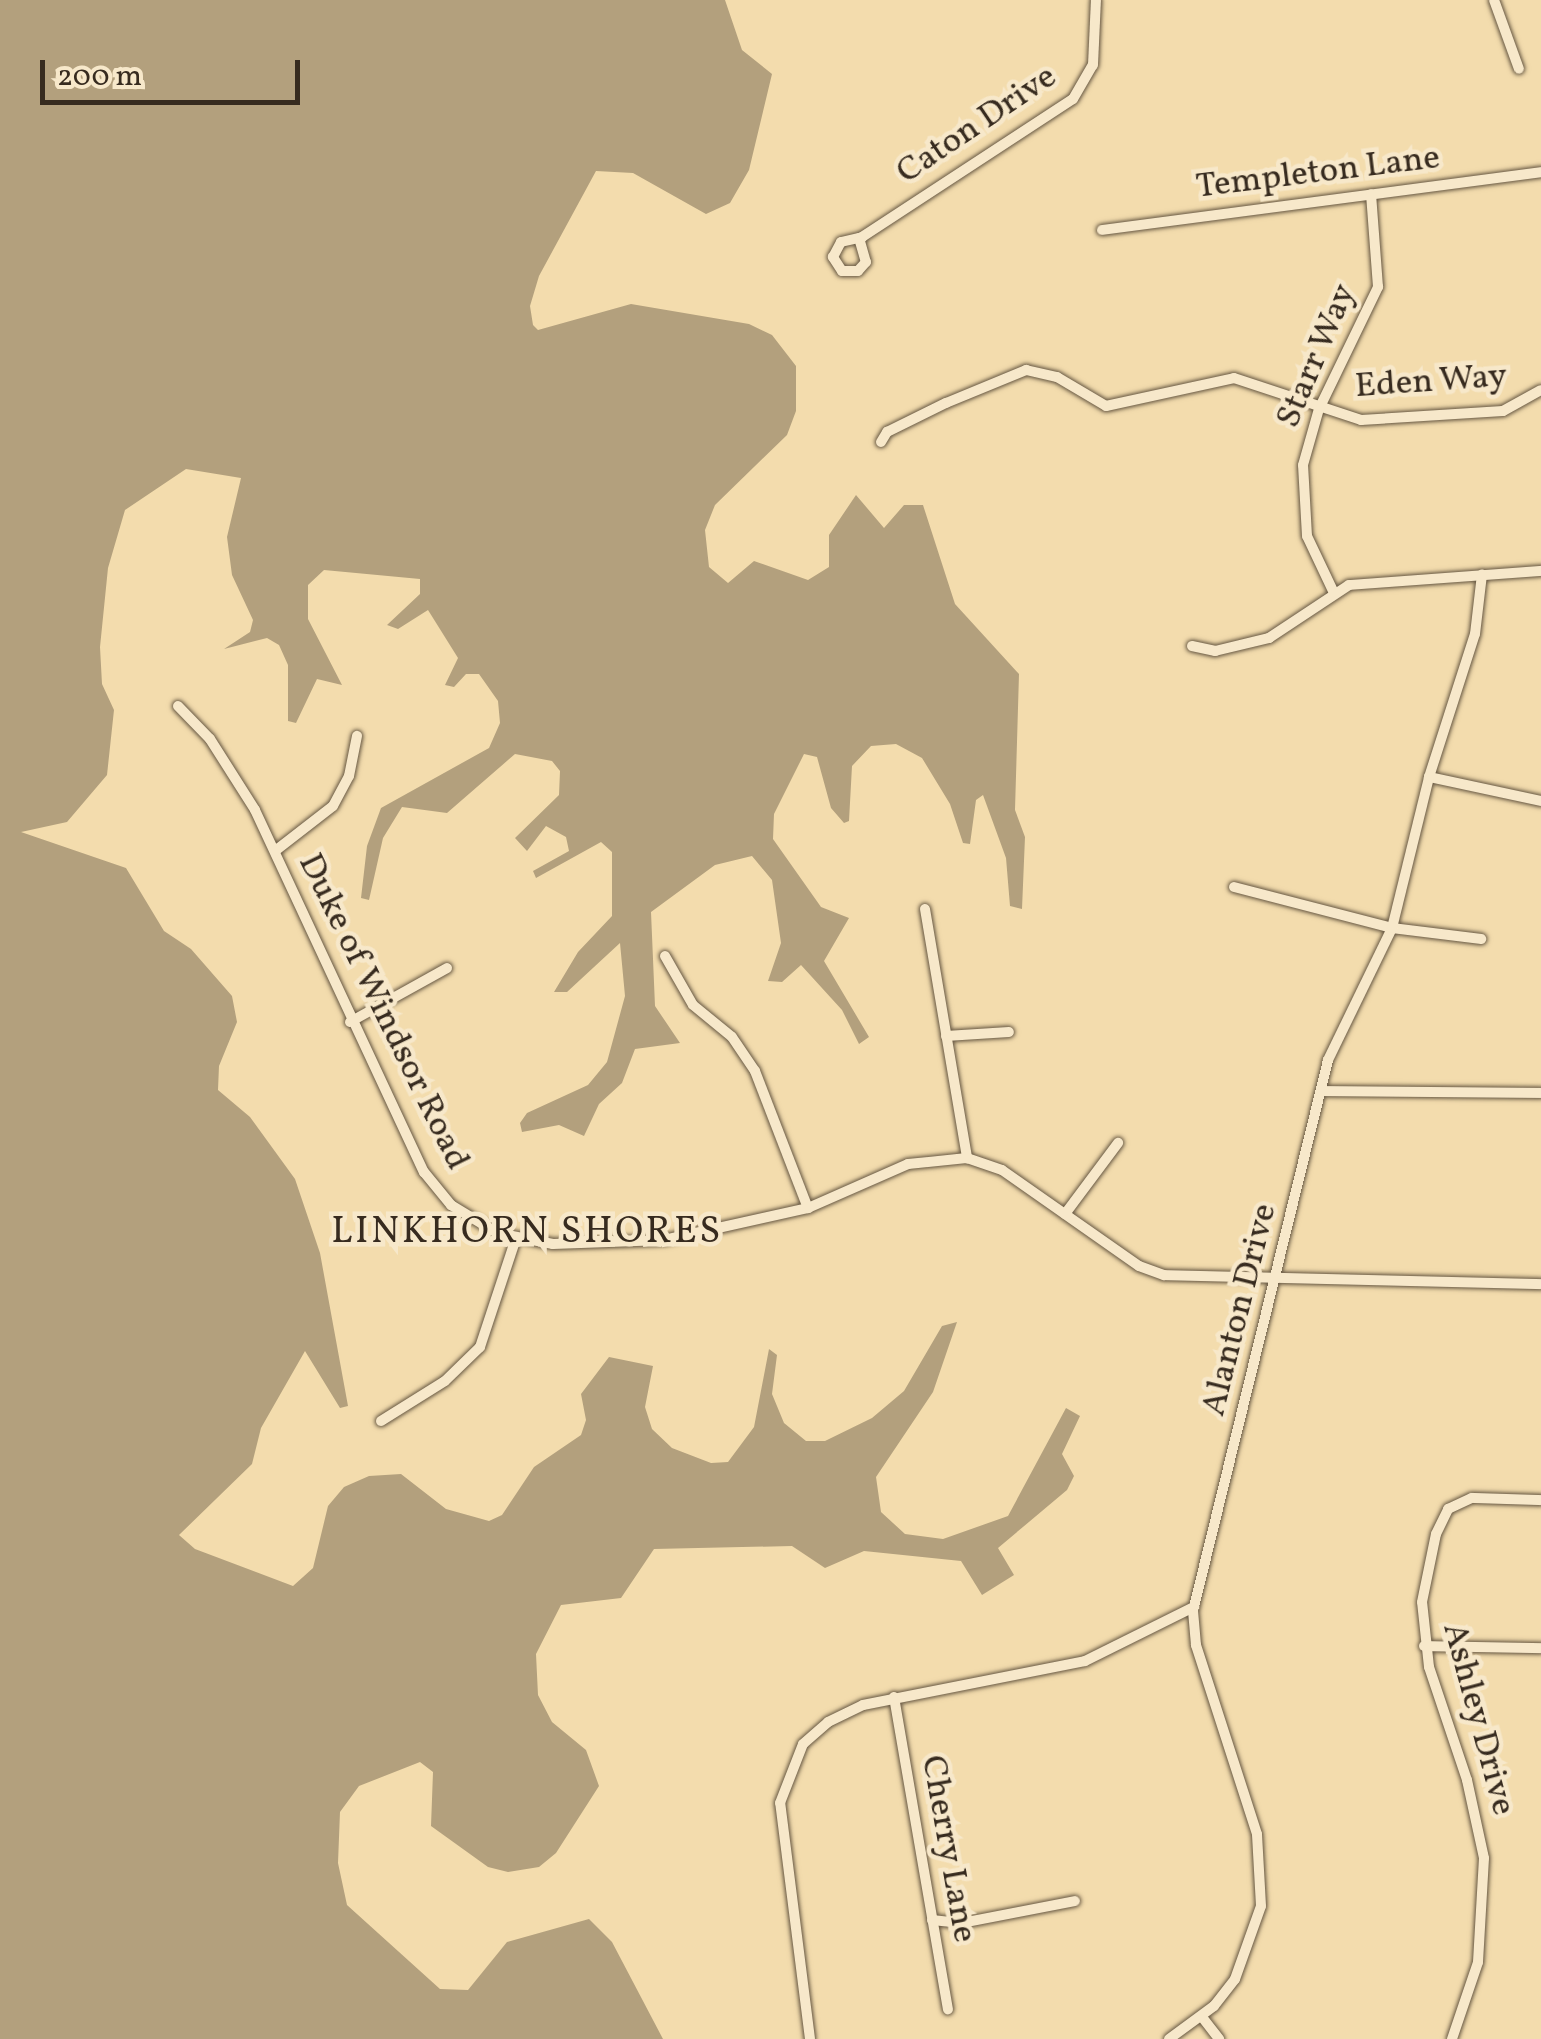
<!DOCTYPE html>
<style>
body{margin:0}
#map{position:relative;width:1541px;height:2039px;overflow:hidden;background:#f3dcad;font-family:Vollkorn,serif}
div>[style]{position:absolute}
[style*='--x']{left:calc(var(--x)*1px);top:calc(var(--y)*1px);width:calc(var(--w)*1px);rotate:calc(var(--a)*1deg)}
.water>*{inset:0;background:#b3a07d}
.roads{filter:drop-shadow(0 0 2px #665742) drop-shadow(0 0 2px #665742)}
.minor>*{height:10px;margin:-5px;padding:0 5px;transform-origin:5px;border-radius:5px;background:#f7e8ca}
span{translate:-50% -50%;white-space:nowrap;text-align:center;line-height:1.15;-webkit-text-stroke:9px #f7e8ca;paint-order:stroke}
.street-label{font-size:35px;color:#372b1f}
.neighbourhood-label{font-size:38px;color:#372b1f;letter-spacing:2.5px}
.scale{position:absolute;left:40px;top:60px;width:260px;height:45px;box-sizing:border-box;border:5px solid #372b1f;border-top:0;padding-left:12px;font-size:30px;line-height:35px;white-space:nowrap;color:#372b1f;-webkit-text-stroke:8px #f7e8ca;paint-order:stroke}
</style>
<div id="map">
<div class="water">
<i style="clip-path:polygon(0 0,725px 0,742px 50px,772px 74px,749px 170px,730px 203px,706px 214px,633px 173px,596px 171px,539px 276px,530px 306px,533px 325px,538px 330px,631px 304px,749px 324px,772px 335px,796px 366px,796px 411px,787px 435px,715px 505px,705px 530px,709px 567px,728px 583px,754px 561px,808px 580px,829px 567px,829px 535px,856px 495px,884px 528px,904px 505px,923px 505px,955px 604px,1019px 674px,1015px 810px,1025px 837px,1022px 909px,1010px 906px,1006px 858px,983px 795px,976px 800px,970px 844px,963px 843px,950px 804px,922px 758px,896px 744px,871px 746px,852px 766px,849px 821px,844px 823px,831px 808px,817px 757px,804px 754px,774px 814px,773px 839px,821px 907px,849px 918px,824px 961px,869px 1037px,859px 1044px,842px 1010px,801px 965px,782px 982px,768px 981px,781px 943px,772px 880px,752px 856px,715px 865px,651px 912px,655px 1006px,680px 1043px,635px 1049px,622px 1083px,599px 1104px,584px 1136px,559px 1125px,522px 1132px,520px 1123px,527px 1113px,588px 1085px,607px 1062px,625px 996px,620px 943px,567px 992px,554px 992px,578px 952px,612px 916px,612px 852px,601px 842px,536px 878px,533px 871px,569px 851px,566px 837px,546px 826px,527px 851px,515px 838px,559px 795px,560px 771px,552px 761px,515px 754px,447px 813px,402px 807px,383px 838px,369px 900px,361px 898px,367px 846px,381px 808px,489px 748px,500px 723px,498px 701px,479px 674px,466px 674px,454px 687px,445px 685px,458px 658px,428px 610px,398px 629px,387px 625px,420px 594px,420px 579px,324px 570px,308px 585px,308px 619px,342px 685px,317px 679px,296px 723px,288px 721px,288px 665px,279px 645px,267px 638px,224px 649px,250px 632px,253px 620px,232px 575px,227px 537px,241px 478px,186px 469px,125px 510px,108px 568px,100px 647px,102px 684px,114px 710px,107px 775px,67px 822px,21px 832px,126px 868px,164px 931px,191px 949px,232px 996px,237px 1022px,219px 1066px,218px 1090px,250px 1117px,295px 1179px,320px 1253px,348px 1406px,340px 1408px,305px 1351px,261px 1428px,252px 1464px,179px 1535px,195px 1549px,293px 1586px,313px 1568px,328px 1506px,344px 1487px,369px 1476px,401px 1474px,446px 1509px,489px 1521px,502px 1515px,534px 1467px,581px 1435px,586px 1420px,581px 1394px,609px 1357px,653px 1366px,645px 1407px,652px 1429px,672px 1448px,711px 1463px,728px 1462px,754px 1427px,769px 1349px,777px 1355px,772px 1394px,784px 1423px,806px 1441px,825px 1441px,872px 1418px,904px 1391px,942px 1326px,957px 1322px,933px 1392px,876px 1477px,881px 1512px,905px 1534px,943px 1539px,1008px 1516px,1066px 1408px,1080px 1416px,1062px 1454px,1074px 1476px,1067px 1490px,998px 1548px,1014px 1575px,982px 1595px,961px 1561px,864px 1551px,825px 1568px,792px 1546px,654px 1549px,621px 1598px,561px 1605px,536px 1654px,538px 1695px,552px 1722px,586px 1750px,599px 1786px,556px 1853px,539px 1867px,508px 1872px,488px 1867px,431px 1826px,433px 1772px,420px 1762px,359px 1786px,340px 1812px,338px 1863px,347px 1905px,440px 1989px,468px 1990px,507px 1942px,589px 1919px,612px 1942px,663px 2039px,0 2039px)"></i>
</div>
<div class="roads">
<div class="minor">
<i style="--x:1494;--y:0;--w:73;--a:70.1"></i>
<i style="--x:1102;--y:230;--w:443;--a:-7.5"></i>
<i style="--x:859;--y:238;--w:25;--a:74"></i>
<i style="--x:866;--y:262;--w:12;--a:132"></i>
<i style="--x:858;--y:271;--w:16;--a:180"></i>
<i style="--x:842;--y:271;--w:17;--a:-123"></i>
<i style="--x:833;--y:257;--w:17;--a:-62"></i>
<i style="--x:841;--y:242;--w:22;--a:-13"></i>
<i style="--x:862;--y:237;--w:252;--a:-33.2"></i>
<i style="--x:1073;--y:99;--w:39;--a:-60"></i>
<i style="--x:1093;--y:65;--w:65;--a:-87.4"></i>
<i style="--x:881;--y:442;--w:12;--a:-59"></i>
<i style="--x:887;--y:432;--w:66;--a:-26.2"></i>
<i style="--x:946;--y:403;--w:87;--a:-22.4"></i>
<i style="--x:1026;--y:370;--w:32;--a:13"></i>
<i style="--x:1057;--y:377;--w:57;--a:30.6"></i>
<i style="--x:1106;--y:406;--w:131;--a:-12.3"></i>
<i style="--x:1234;--y:378;--w:134;--a:18.3"></i>
<i style="--x:1361;--y:420;--w:142;--a:-3.6"></i>
<i style="--x:1503;--y:411;--w:43;--a:-28.9"></i>
<i style="--x:1334;--y:593;--w:63;--a:-115.3"></i>
<i style="--x:1307;--y:536;--w:71;--a:-93.2"></i>
<i style="--x:1303;--y:465;--w:58;--a:-74.1"></i>
<i style="--x:1319;--y:409;--w:136;--a:-64.2"></i>
<i style="--x:1378;--y:287;--w:93;--a:-94.3"></i>
<i style="--x:1192;--y:646;--w:24;--a:12"></i>
<i style="--x:1215;--y:651;--w:56;--a:-13.5"></i>
<i style="--x:1269;--y:638;--w:96;--a:-33.5"></i>
<i style="--x:1349;--y:585;--w:193;--a:-4.2"></i>
<i style="--x:178;--y:706;--w:46;--a:45.9"></i>
<i style="--x:210;--y:739;--w:84;--a:57.6"></i>
<i style="--x:255;--y:810;--w:400;--a:65"></i>
<i style="--x:424;--y:1172;--w:43;--a:50.7"></i>
<i style="--x:451;--y:1205;--w:54;--a:31.3"></i>
<i style="--x:497;--y:1233;--w:57;--a:11.1"></i>
<i style="--x:553;--y:1244;--w:111;--a:-2.1"></i>
<i style="--x:664;--y:1240;--w:148;--a:-12.5"></i>
<i style="--x:808;--y:1208;--w:109;--a:-23.7"></i>
<i style="--x:908;--y:1164;--w:59;--a:-5.8"></i>
<i style="--x:967;--y:1158;--w:37;--a:19"></i>
<i style="--x:1002;--y:1170;--w:167;--a:35"></i>
<i style="--x:1139;--y:1266;--w:27;--a:20"></i>
<i style="--x:1164;--y:1275;--w:377;--a:1.4"></i>
<i style="--x:1429;--y:777;--w:115;--a:12.1"></i>
<i style="--x:275;--y:851;--w:73;--a:-37.8"></i>
<i style="--x:333;--y:806;--w:34;--a:-62"></i>
<i style="--x:349;--y:776;--w:41;--a:-78.7"></i>
<i style="--x:1234;--y:887;--w:163;--a:14.5"></i>
<i style="--x:1392;--y:928;--w:90;--a:7"></i>
<i style="--x:925;--y:909;--w:253;--a:80.4"></i>
<i style="--x:665;--y:956;--w:56;--a:60.3"></i>
<i style="--x:693;--y:1005;--w:50;--a:39.4"></i>
<i style="--x:732;--y:1037;--w:41;--a:55.9"></i>
<i style="--x:755;--y:1071;--w:147;--a:68.9"></i>
<i style="--x:350;--y:1022;--w:111;--a:-29.1"></i>
<i style="--x:946;--y:1036;--w:63;--a:-3.6"></i>
<i style="--x:1321;--y:1091;--w:220;--a:0.5"></i>
<i style="--x:1065;--y:1214;--w:89;--a:-53.3"></i>
<i style="--x:381;--y:1421;--w:75;--a:-32"></i>
<i style="--x:445;--y:1381;--w:49;--a:-44.2"></i>
<i style="--x:480;--y:1347;--w:115;--a:-71.7"></i>
<i style="--x:1424;--y:1646;--w:117;--a:1"></i>
<i style="--x:894;--y:1697;--w:317;--a:80.2"></i>
<i style="--x:932;--y:1920;--w:30;--a:6"></i>
<i style="--x:962;--y:1923;--w:115;--a:-11"></i>
<i style="--x:1202;--y:2017;--w:28;--a:52"></i>
<i style="--x:810;--y:2039;--w:238;--a:-97.2"></i>
<i style="--x:780;--y:1803;--w:63;--a:-68.7"></i>
<i style="--x:803;--y:1744;--w:33;--a:-41"></i>
<i style="--x:828;--y:1722;--w:39;--a:-26"></i>
<i style="--x:863;--y:1705;--w:226;--a:-11.2"></i>
<i style="--x:1085;--y:1661;--w:122;--a:-26.4"></i>
<i style="--x:1169;--y:2039;--w:56;--a:-36.3"></i>
<i style="--x:1214;--y:2006;--w:34;--a:-52"></i>
<i style="--x:1235;--y:1979;--w:77;--a:-70.4"></i>
<i style="--x:1261;--y:1906;--w:72;--a:-93.2"></i>
<i style="--x:1257;--y:1834;--w:199;--a:-107.9"></i>
<i style="--x:1196;--y:1645;--w:34;--a:-95"></i>
<i style="--x:1193;--y:1611;--w:567;--a:-76.23"></i>
<i style="--x:1328;--y:1060;--w:147;--a:-64.1"></i>
<i style="--x:1392;--y:928;--w:155;--a:-76.2"></i>
<i style="--x:1429;--y:777;--w:150;--a:-72.2"></i>
<i style="--x:1475;--y:634;--w:60;--a:-83.3"></i>
<i style="--x:1452;--y:2039;--w:81;--a:-71.3"></i>
<i style="--x:1478;--y:1962;--w:104;--a:-86.7"></i>
<i style="--x:1484;--y:1858;--w:80;--a:-102.3"></i>
<i style="--x:1467;--y:1780;--w:119;--a:-108.6"></i>
<i style="--x:1429;--y:1667;--w:65;--a:-96.1"></i>
<i style="--x:1422;--y:1602;--w:69;--a:-78.4"></i>
<i style="--x:1436;--y:1534;--w:28;--a:-64"></i>
<i style="--x:1448;--y:1509;--w:26;--a:-25"></i>
<i style="--x:1472;--y:1498;--w:69;--a:1.7"></i>
</div>
</div>
<div class="street-label">
<span style="left:977px;top:125px;rotate:-34deg">Caton Drive</span>
<span style="left:1318px;top:173px;rotate:-7deg">Templeton Lane</span>
<span style="left:1317px;top:356px;rotate:-67deg">Starr Way</span>
<span style="left:1431px;top:382px;rotate:-4deg">Eden Way</span>
<span style="left:383px;top:1012px;rotate:64deg">Duke of Windsor Road</span>
<span style="left:1240px;top:1310px;rotate:-76deg">Alanton Drive</span>
<span style="left:1478px;top:1719px;rotate:75deg">Ashley Drive</span>
<span style="left:948px;top:1849px;rotate:80deg">Cherry Lane</span>
</div>
<div class="neighbourhood-label">
<span style="left:527px;top:1233px">LINKHORN SHORES</span>
</div>
<div class="scale">200 m</div>
</div>
